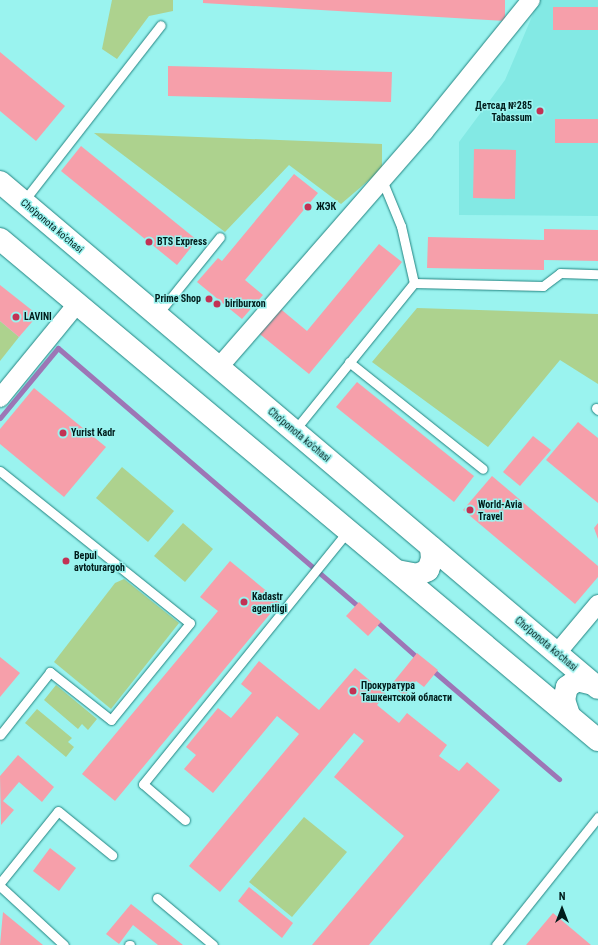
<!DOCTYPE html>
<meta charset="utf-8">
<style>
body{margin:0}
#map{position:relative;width:598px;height:945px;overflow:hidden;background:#9af3ef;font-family:"Roboto Condensed",sans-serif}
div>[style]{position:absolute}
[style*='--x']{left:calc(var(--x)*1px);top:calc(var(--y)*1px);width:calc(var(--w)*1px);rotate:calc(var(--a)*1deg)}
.built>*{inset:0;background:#83e9e4}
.green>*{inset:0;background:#add28e}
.stream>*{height:5px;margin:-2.5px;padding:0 2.5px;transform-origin:2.5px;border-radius:2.5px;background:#9d76b6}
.building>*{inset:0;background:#f69faa}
.roads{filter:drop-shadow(0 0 1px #228380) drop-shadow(0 0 1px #228380)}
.lane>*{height:9px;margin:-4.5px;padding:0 4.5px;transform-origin:4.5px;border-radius:4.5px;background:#fff}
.street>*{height:18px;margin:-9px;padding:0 9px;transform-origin:9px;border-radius:9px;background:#fff}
.secondary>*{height:22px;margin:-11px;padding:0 11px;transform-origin:11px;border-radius:11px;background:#fff}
.dots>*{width:11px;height:11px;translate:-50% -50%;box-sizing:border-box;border:2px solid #9af3ef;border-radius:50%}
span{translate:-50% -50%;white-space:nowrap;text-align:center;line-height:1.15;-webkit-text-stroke:3px #9af3ef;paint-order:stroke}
.poi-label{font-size:10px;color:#001c1b;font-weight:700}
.right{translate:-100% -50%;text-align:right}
.left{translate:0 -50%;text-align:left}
.street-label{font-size:10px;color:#001c1b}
.north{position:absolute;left:542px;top:889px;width:40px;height:40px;-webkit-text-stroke:3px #9af3ef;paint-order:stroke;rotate:0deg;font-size:11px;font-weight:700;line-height:16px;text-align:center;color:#001c1b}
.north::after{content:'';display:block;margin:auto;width:14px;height:18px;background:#001c1b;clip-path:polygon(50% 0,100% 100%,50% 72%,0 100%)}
</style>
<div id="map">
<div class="built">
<i style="clip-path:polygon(539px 0,598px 0,598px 216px,459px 215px,459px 142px,505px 80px)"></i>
</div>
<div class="green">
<i style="clip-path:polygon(112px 0,173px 0,173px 11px,149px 16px,117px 59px,102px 49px)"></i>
<i style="clip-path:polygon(94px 133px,382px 144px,382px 169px,341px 204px,289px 165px,225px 232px)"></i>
<i style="clip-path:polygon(417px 308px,598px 314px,598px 384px,560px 360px,488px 447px,372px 362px)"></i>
<i style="clip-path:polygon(0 321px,19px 337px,0 361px)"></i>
<i style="clip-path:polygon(122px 467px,174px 511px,148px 542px,96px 498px)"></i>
<i style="clip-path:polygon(183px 523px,213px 549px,185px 582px,154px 556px)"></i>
<i style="clip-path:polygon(124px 579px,179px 623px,111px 709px,54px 662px,115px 583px)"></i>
<i style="clip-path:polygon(56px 685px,97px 719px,88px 730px,82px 724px,78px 729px,44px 700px)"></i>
<i style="clip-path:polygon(37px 709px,72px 738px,68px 742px,74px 747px,66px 757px,25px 723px)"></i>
<i style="clip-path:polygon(304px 817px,347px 852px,292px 917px,249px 882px)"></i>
</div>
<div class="stream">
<i style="--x:0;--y:418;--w:91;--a:-50.4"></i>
<i style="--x:58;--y:348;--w:400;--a:40.7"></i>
<i style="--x:375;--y:620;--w:60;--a:41.6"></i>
<i style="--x:431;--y:669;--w:169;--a:40.7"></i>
</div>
<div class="building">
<i style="clip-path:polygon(203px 0,505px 0,505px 21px,203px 3px)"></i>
<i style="clip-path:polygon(553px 7px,598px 7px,598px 30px,553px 30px)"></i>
<i style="clip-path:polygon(0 52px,65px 106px,36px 141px,0 111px)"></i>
<i style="clip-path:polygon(168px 66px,392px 72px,391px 102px,168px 96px)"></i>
<i style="clip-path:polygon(555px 119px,598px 119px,598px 143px,555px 143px)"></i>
<i style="clip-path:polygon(81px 146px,197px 240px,177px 265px,61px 171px)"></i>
<i style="clip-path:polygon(474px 149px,516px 150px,515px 199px,473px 198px)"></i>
<i style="clip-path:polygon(294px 174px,318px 193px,245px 280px,263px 295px,242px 319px,197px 282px,218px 258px,222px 261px)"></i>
<i style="clip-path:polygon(544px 229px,598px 230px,598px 261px,544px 260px,544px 270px,427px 268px,428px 237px,544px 240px)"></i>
<i style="clip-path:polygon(379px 244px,402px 262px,309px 374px,256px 331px,277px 306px,307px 331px)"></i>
<i style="clip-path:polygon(0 285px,38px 315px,19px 337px,0 321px)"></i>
<i style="clip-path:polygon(357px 382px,474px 476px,454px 502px,336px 407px)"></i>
<i style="clip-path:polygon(34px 388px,106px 447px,64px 497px,0 444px,0 429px)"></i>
<i style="clip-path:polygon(578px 422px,598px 438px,598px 503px,546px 460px)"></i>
<i style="clip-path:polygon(533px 436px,551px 450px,520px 486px,503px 472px)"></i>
<i style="clip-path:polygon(492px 476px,598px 566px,598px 577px,575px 604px,463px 510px)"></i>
<i style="clip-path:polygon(598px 523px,598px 539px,594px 528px)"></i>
<i style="clip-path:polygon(230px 561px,280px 602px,115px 801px,82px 774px,218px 611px,200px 597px)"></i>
<i style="clip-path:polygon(359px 602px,381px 622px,368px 636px,346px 616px)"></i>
<i style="clip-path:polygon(417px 653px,438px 670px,424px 687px,416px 681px,405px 696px,391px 685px)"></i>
<i style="clip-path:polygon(0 657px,20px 673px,0 697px)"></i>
<i style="clip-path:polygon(259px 661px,319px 710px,355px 668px,386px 694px,377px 705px,399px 723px,407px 713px,447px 745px,439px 756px,459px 771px,467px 762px,500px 790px,369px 945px,312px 945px,404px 836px,334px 777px,364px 741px,354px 733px,220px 892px,189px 866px,299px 734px,277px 716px,213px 793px,184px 769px,196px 755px,186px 747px,218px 708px,231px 718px,252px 693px,241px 684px)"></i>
<i style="clip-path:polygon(18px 755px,54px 787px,42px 802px,19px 782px,3px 801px,14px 810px,1px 825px,0 776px)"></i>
<i style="clip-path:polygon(50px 848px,76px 868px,59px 891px,33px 871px)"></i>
<i style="clip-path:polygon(249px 887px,293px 923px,282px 938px,238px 901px)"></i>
<i style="clip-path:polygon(131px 904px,183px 945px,158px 945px,133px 925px,119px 944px,106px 934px)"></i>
<i style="clip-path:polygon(3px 912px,43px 945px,0 945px)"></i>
<i style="clip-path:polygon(553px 913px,591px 945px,526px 945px)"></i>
</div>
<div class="roads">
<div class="lane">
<i style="--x:382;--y:180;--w:50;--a:67.6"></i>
<i style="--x:401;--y:226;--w:58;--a:77.2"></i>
<i style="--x:23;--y:202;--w:224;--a:-52.1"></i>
<i style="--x:157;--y:315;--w:100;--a:-51.1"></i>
<i style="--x:349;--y:362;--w:171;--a:38.6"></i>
<i style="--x:596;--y:408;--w:3;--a:45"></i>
<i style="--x:294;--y:431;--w:191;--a:-51"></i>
<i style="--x:414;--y:283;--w:129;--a:1.3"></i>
<i style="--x:543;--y:286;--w:21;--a:-37"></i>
<i style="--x:560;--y:273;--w:38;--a:2"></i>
<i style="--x:0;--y:471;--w:243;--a:38.7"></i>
<i style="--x:190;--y:623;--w:125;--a:129.2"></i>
<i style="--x:111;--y:720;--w:78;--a:-141.8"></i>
<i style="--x:50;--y:672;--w:80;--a:128.4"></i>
<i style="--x:185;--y:820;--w:55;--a:-139.4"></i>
<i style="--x:143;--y:784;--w:326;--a:-51"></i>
<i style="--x:0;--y:883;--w:92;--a:-51.1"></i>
<i style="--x:58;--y:811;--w:70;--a:39.2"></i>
<i style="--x:0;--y:886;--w:87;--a:42.7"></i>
<i style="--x:157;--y:898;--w:73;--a:40"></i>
<i style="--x:129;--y:945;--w:1;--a:0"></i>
<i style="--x:496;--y:945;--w:164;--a:-51.4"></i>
</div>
<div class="street">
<i style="--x:219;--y:367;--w:312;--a:-48.9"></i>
<i style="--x:424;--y:132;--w:170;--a:-51"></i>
<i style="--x:0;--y:398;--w:122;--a:-50.7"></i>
<i style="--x:557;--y:653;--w:64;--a:-50.1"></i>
</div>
<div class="secondary">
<i style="--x:0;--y:182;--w:783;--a:40.24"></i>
<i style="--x:0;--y:239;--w:780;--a:39.96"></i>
<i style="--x:397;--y:571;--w:20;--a:11"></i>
<i style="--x:417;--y:575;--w:12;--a:-24"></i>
<i style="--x:428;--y:570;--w:12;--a:-70"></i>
<i style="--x:432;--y:559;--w:12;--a:-95"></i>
<i style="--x:569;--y:715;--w:16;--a:-108"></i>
<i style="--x:564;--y:700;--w:13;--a:-77"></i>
<i style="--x:567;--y:687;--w:12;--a:-35"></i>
<i style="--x:577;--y:680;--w:16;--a:14"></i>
</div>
</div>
<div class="dots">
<i style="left:540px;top:111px;background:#c23254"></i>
<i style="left:308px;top:207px;background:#c23254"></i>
<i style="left:149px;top:242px;background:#c23254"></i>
<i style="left:209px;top:299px;background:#c23254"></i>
<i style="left:217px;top:304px;background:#c23254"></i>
<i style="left:16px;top:317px;background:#c23254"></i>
<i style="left:63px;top:433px;background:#c23254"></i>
<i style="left:470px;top:510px;background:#c23254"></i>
<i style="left:66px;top:561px;background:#c23254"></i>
<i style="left:244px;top:602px;background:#c23254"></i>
<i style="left:353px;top:691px;background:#c23254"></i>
</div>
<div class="poi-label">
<span class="right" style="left:532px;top:111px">Детсад №285<br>Tabassum</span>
<span class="left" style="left:316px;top:207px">ЖЭК</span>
<span class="left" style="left:157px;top:242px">BTS Express</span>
<span class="right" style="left:201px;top:299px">Prime Shop</span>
<span class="left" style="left:225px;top:304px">biriburxon</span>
<span class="left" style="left:24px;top:317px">LAVINI</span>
<span class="left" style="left:71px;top:433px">Yurist Kadr</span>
<span class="left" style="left:478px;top:510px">World-Avia<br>Travel</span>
<span class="left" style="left:74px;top:561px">Bepul<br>avtoturargoh</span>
<span class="left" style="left:252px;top:602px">Kadastr<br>agentligi</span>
<span class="left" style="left:361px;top:691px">Прокуратура<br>Ташкентской области</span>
</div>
<div class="street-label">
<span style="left:52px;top:226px;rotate:40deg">Cho'ponota ko'chasi</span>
<span style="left:299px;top:435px;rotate:40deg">Cho'ponota ko'chasi</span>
<span style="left:546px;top:644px;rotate:40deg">Cho'ponota ko'chasi</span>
</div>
<div class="north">N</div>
</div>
